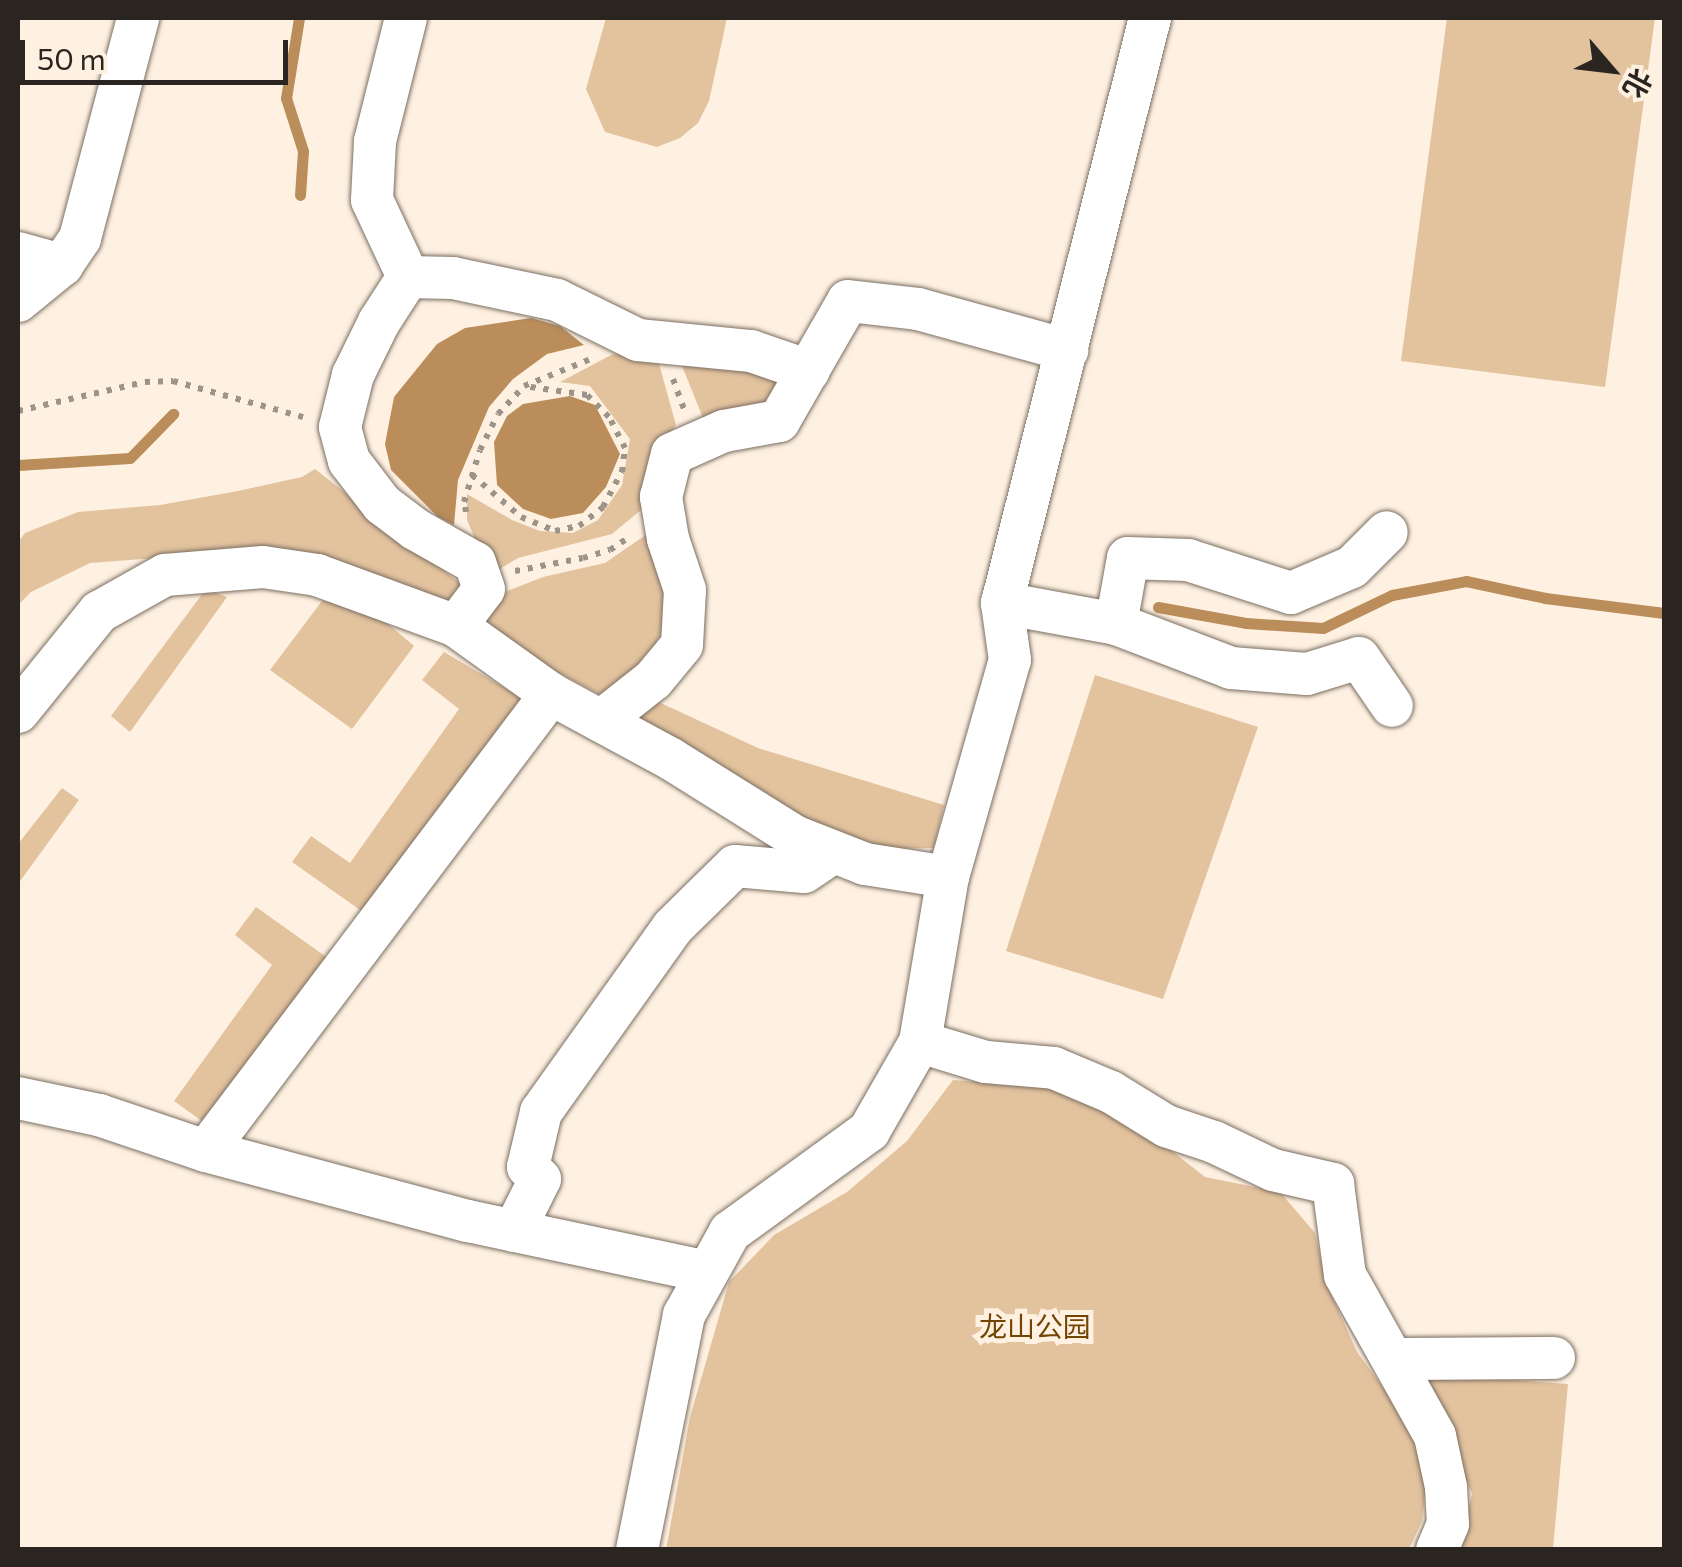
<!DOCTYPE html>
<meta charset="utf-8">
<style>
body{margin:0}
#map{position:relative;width:1682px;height:1567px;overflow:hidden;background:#fef1e2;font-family:Commissioner,"Noto Sans SC",sans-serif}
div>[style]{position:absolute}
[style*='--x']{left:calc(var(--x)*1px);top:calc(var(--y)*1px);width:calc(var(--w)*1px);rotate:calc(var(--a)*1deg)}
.green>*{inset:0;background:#e3c29e}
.water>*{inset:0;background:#ba8d5a}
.stream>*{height:11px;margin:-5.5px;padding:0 5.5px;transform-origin:5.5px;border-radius:5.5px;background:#ba8d5a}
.path>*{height:6px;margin-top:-3px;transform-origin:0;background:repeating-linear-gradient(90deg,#9d9489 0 5px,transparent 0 13px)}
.roads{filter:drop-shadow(0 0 2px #7b6f62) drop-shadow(0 0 2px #7b6f62)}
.minor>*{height:42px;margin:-21px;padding:0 21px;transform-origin:21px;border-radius:21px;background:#fff}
span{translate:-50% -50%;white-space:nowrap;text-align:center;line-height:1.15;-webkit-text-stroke:10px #fef1e2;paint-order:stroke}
.park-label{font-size:28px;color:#724602}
.frame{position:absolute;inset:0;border:20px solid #2a2520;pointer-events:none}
.north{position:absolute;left:1562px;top:20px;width:100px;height:100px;-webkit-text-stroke:8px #fef1e2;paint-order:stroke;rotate:118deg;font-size:28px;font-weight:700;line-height:40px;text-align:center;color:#2a2520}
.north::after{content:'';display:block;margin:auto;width:35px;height:45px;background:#2a2520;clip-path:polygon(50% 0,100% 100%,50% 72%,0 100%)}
.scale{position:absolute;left:20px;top:40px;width:268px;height:45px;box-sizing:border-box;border:5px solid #2a2520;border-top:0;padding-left:12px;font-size:30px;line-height:35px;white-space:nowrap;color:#2a2520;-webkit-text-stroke:8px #fef1e2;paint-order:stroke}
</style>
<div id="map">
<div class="green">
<i style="clip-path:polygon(606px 18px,727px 18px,709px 101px,698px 123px,680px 138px,657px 147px,605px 132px,586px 89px)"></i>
<i style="clip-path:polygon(1447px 18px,1655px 18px,1605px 387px,1401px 361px)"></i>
<i style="clip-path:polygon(656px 353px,676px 425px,656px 456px,647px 505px,612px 534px,518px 558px,490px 575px,467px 520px,467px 494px,512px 520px,540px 531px,573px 533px,598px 520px,622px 485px,630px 439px,590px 386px,560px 382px,613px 354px)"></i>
<i style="clip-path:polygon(680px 361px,740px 362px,787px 381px,776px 401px,703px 418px)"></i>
<i style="clip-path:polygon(315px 469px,466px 588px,453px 608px,313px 553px,248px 551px,90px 563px,31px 592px,18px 605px,18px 542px,25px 533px,78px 512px,160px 505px,238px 491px,302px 477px)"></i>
<i style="clip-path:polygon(650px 532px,669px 613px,654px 649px,621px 687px,599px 694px,472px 627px,492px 597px,543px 577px,605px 563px)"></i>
<i style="clip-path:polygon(206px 589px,227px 597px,130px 732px,111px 716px)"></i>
<i style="clip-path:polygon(322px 601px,367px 606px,414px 646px,352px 729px,270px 670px)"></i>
<i style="clip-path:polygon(444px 652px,522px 698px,363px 912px,292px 862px,311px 836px,350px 863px,459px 709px,422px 680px)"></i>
<i style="clip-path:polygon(1095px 675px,1258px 727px,1163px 999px,1006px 951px)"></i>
<i style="clip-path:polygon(652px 699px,758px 748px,944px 805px,934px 848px,881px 849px,805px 821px,634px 719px)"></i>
<i style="clip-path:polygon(62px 788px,79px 800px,18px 884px,18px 844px)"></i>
<i style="clip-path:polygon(256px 907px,332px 961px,206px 1124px,174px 1101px,272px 965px,235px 935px)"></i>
<i style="clip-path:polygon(953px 1080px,1062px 1089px,1162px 1143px,1205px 1177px,1280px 1192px,1315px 1233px,1327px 1285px,1357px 1352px,1409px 1423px,1427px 1475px,1422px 1521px,1409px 1549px,666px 1550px,690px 1417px,729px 1282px,774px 1235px,847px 1192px,907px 1141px)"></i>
<i style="clip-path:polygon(1421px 1373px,1568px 1384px,1553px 1549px,1459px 1549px,1472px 1494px)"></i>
</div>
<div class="water">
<i style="clip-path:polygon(531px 318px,560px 326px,584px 345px,547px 354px,513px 379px,489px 407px,458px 480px,454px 525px,438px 517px,391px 470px,385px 444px,394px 397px,437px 344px,465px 328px)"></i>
<i style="clip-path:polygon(570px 396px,595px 405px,620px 454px,606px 487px,583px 513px,551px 519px,523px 509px,497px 485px,494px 442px,507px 416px,523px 404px)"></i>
</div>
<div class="stream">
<i style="--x:299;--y:18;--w:81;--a:99.2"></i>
<i style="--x:286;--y:98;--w:56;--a:72.2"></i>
<i style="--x:303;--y:151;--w:44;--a:93.9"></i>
<i style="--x:18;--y:465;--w:112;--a:-3.6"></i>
<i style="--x:130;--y:458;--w:62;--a:-45.7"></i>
<i style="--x:1158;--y:607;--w:89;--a:10.3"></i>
<i style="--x:1246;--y:623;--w:77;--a:3.7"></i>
<i style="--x:1323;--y:628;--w:76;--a:-25.6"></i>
<i style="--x:1392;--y:595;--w:75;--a:-10.7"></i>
<i style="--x:1466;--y:581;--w:81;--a:12.1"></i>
<i style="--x:1545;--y:598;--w:120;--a:7.2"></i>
</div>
<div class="path">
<i style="--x:673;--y:379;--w:32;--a:70"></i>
<i style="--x:18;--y:411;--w:130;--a:-12.9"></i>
<i style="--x:145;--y:382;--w:28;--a:-2"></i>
<i style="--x:173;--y:381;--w:135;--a:15.5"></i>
<i style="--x:472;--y:475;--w:65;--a:40.6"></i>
<i style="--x:521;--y:517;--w:37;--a:22"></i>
<i style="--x:555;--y:531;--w:25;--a:-12"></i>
<i style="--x:579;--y:526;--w:31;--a:-38"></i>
<i style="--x:603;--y:507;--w:40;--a:-62"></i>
<i style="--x:622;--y:472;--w:24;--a:-83"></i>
<i style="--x:625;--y:448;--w:35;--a:-117"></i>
<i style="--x:609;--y:417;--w:31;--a:-135"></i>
<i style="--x:587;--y:395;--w:64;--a:-171.9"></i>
<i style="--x:466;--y:512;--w:10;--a:-101"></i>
<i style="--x:464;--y:502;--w:54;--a:-72.9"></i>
<i style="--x:480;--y:450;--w:40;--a:-63.4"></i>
<i style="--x:498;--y:414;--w:38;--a:-47"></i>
<i style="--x:524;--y:386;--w:74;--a:-22.1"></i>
<i style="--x:515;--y:571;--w:69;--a:-10.8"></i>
<i style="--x:583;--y:558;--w:28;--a:-17"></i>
<i style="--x:610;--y:550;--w:25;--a:-34"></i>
</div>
<div class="roads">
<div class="minor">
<i style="--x:406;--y:18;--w:127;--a:104.1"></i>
<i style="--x:375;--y:141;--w:59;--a:92.9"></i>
<i style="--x:372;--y:200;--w:85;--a:64.9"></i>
<i style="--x:18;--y:253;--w:46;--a:15.3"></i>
<i style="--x:18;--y:301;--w:57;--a:-39.3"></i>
<i style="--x:62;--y:265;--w:32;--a:-56"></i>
<i style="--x:80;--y:238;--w:228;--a:-75.2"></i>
<i style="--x:1002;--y:603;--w:116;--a:10.4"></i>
<i style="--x:1116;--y:624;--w:123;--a:20.9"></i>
<i style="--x:1231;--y:668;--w:76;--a:4.5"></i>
<i style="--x:1307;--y:674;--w:54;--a:-17.1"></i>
<i style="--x:1359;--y:658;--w:58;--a:55.5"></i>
<i style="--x:1116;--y:624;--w:67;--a:-79.7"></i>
<i style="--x:1128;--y:558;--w:60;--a:1.9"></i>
<i style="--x:1188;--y:560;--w:108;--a:17.8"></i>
<i style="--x:1291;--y:593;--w:66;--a:-23.1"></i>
<i style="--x:1352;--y:567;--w:49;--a:-45"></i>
<i style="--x:456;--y:626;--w:46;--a:-52.9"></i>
<i style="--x:484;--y:589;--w:28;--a:-109"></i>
<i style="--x:475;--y:563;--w:69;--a:-150.5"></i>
<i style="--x:415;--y:529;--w:41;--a:-142.9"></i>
<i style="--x:382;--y:504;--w:54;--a:-127.5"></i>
<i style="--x:349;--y:461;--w:35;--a:-105"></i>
<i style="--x:340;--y:427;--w:54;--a:-76"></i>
<i style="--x:353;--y:375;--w:59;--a:-63.9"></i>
<i style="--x:379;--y:322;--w:54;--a:-57.2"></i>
<i style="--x:408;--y:277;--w:45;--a:1.3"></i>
<i style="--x:453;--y:278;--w:106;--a:11.9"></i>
<i style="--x:557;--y:300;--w:90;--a:26.3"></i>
<i style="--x:638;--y:340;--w:114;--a:5.6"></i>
<i style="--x:751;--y:351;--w:61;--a:19"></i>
<i style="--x:18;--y:712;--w:129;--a:-51"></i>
<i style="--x:99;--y:612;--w:76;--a:-29.3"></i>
<i style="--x:165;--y:575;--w:98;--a:-4.7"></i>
<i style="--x:263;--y:567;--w:55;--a:8.4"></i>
<i style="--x:317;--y:575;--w:148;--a:20.1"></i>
<i style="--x:456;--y:626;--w:117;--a:35.6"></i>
<i style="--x:601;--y:721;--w:66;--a:-38.3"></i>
<i style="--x:653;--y:680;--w:45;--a:-50.4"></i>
<i style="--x:682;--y:645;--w:55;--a:-86.9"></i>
<i style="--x:685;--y:590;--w:54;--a:-108.4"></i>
<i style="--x:668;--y:539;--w:43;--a:-99.5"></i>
<i style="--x:661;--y:497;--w:44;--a:-75.7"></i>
<i style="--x:672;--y:454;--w:57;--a:-23.9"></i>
<i style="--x:724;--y:431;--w:56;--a:-10.3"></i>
<i style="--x:779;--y:421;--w:138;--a:-60.1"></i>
<i style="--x:848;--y:301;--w:70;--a:6.5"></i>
<i style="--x:918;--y:309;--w:155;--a:15.4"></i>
<i style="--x:920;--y:1042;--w:69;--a:16.9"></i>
<i style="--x:986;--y:1062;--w:68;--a:5"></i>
<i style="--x:1054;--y:1068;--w:62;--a:22.8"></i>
<i style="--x:1111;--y:1092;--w:65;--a:31.7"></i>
<i style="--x:1166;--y:1126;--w:51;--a:18.4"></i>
<i style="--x:1214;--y:1142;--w:65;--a:25.4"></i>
<i style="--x:1273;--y:1170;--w:62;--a:13.1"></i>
<i style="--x:1333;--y:1184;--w:92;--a:82.5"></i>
<i style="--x:1345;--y:1275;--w:184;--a:60.8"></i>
<i style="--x:1435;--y:1436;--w:52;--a:77.8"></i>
<i style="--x:1446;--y:1487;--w:37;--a:87"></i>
<i style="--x:1448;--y:1524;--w:28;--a:113"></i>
<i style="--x:18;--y:1098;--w:83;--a:11.9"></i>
<i style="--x:99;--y:1115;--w:113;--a:18.6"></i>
<i style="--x:206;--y:1151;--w:573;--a:-52.95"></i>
<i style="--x:551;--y:694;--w:136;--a:28.4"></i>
<i style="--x:671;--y:759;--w:145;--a:32"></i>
<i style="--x:794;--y:836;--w:76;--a:21.5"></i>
<i style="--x:865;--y:864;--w:84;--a:8.9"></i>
<i style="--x:206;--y:1151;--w:271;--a:15"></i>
<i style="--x:468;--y:1221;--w:245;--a:12"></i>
<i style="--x:514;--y:1231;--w:58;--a:-63.4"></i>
<i style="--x:540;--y:1179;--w:17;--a:-135"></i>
<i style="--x:528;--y:1167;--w:57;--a:-76.7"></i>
<i style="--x:541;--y:1112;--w:227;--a:-54.5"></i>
<i style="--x:673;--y:927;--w:87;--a:-44.5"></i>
<i style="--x:735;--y:866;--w:69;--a:5"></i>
<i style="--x:804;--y:872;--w:36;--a:-34"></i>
<i style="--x:1393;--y:1359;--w:161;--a:-0.4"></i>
<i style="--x:637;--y:1550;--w:240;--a:-78.7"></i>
<i style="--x:684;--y:1315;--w:95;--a:-61"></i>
<i style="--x:730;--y:1232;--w:172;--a:-36"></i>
<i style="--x:869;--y:1131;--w:103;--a:-60.2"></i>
<i style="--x:920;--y:1042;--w:167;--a:-80.4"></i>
<i style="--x:948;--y:877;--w:226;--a:-74.1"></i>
<i style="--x:1010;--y:660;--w:58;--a:-98"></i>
<i style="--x:1002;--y:603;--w:603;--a:-75.8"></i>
</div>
</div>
<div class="park-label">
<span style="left:1035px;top:1326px">龙山公园</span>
</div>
<div class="frame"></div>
<div class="north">北</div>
<div class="scale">50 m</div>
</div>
